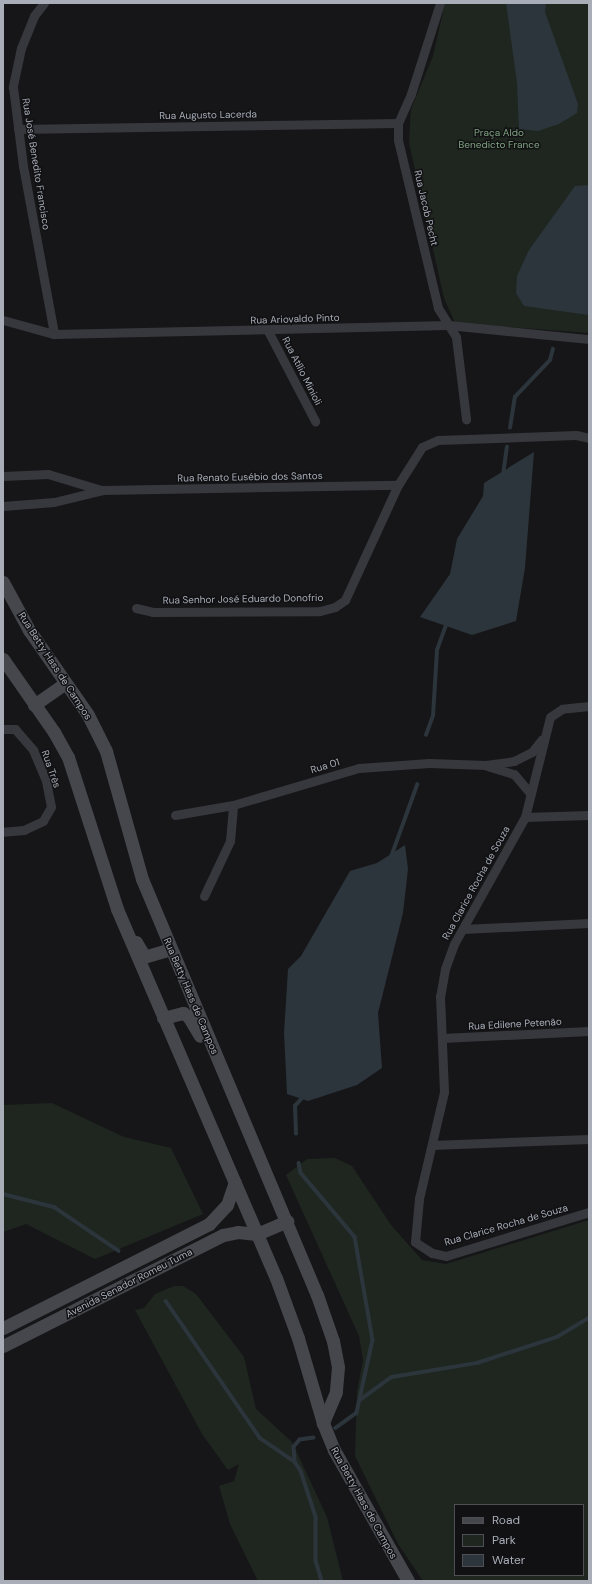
<!DOCTYPE html>
<meta charset="utf-8">
<style>
body{margin:0}
#map{position:relative;width:592px;height:1584px;overflow:hidden;background:#161618;font-family:"DM Sans",sans-serif}
div>[style]{position:absolute}
[style*='--x']{left:calc(var(--x)*1px);top:calc(var(--y)*1px);width:calc(var(--w)*1px);rotate:calc(var(--a)*1deg)}
.green>*{inset:0;background:#1e261f}
.water>*{inset:0;background:#2c353c}
.stream>*{height:3.5px;margin:-1.75px;padding:0 1.75px;transform-origin:1.75px;border-radius:1.75px;background:#2c353c}
.street>*{height:9px;margin:-4.5px;padding:0 4.5px;transform-origin:4.5px;border-radius:4.5px;background:#37383d}
.secondary>*{height:13px;margin:-6.5px;padding:0 6.5px;transform-origin:6.5px;border-radius:6.5px;background:#45474d}
span{translate:-50% -50%;white-space:nowrap;text-align:center;line-height:1.15;-webkit-text-stroke:3px #111113;paint-order:stroke}
.street-label{font-size:10px;color:#a8adb8}
.park-label{font-size:10px;color:#7fa381}
.frame{position:absolute;inset:0;border:4px solid #a8adb8;pointer-events:none}
.legend{position:absolute;left:454px;top:1504px;width:130px;height:72px;box-sizing:border-box;background:#111113;border:1px solid #4d4f55;margin:0;padding:5px 7px;list-style:none;font-size:12px;color:#a8adb8}
.legend li{display:flex;align-items:center;gap:8px;height:20px}
.legend b{width:20px;border:1px solid #4d4f55}
</style>
<div id="map">
<div class="green">
<i style="clip-path:polygon(445px 3px,589px 3px,589px 333px,455px 323px,444px 298px,409px 143px,411px 109px,433px 56px)"></i>
<i style="clip-path:polygon(52px 1103px,124px 1137px,171px 1148px,203px 1214px,95px 1259px,26px 1224px,3px 1232px,3px 1105px)"></i>
<i style="clip-path:polygon(evenodd,335px 1158px,352px 1166px,391px 1225px,422px 1260px,446px 1264px,589px 1220px,589px 1581px,423px 1581px,398px 1544px,355px 1456px,357px 1392px,363px 1360px,359px 1336px,286px 1175px,307px 1159px,335px 1158px,455px 1505px,583px 1505px,583px 1575px,455px 1575px,455px 1505px)"></i>
<i style="clip-path:polygon(174px 1286px,183px 1286px,196px 1294px,244px 1357px,256px 1409px,292px 1442px,327px 1517px,343px 1581px,258px 1581px,230px 1524px,219px 1486px,234px 1481px,239px 1464px,228px 1470px,202px 1434px,135px 1310px,144px 1308px,155px 1294px)"></i>
</div>
<div class="water">
<i style="clip-path:polygon(506px 3px,546px 3px,545px 12px,578px 104px,577px 113px,559px 124px,538px 131px,519px 129px,517px 83px)"></i>
<i style="clip-path:polygon(589px 185px,589px 315px,524px 306px,516px 293px,517px 276px,529px 250px,575px 186px)"></i>
<i style="clip-path:polygon(534px 452px,525px 568px,516px 621px,472px 635px,420px 617px,450px 574px,457px 539px,483px 496px,484px 483px)"></i>
<i style="clip-path:polygon(405px 845px,408px 869px,403px 913px,378px 1013px,382px 1068px,357px 1085px,308px 1101px,287px 1094px,284px 1033px,288px 969px,301px 956px,350px 871px,377px 863px)"></i>
</div>
<div class="stream">
<i style="--x:510;--y:428;--w:31;--a:-81"></i>
<i style="--x:515;--y:397;--w:51;--a:-46.6"></i>
<i style="--x:550;--y:360;--w:11;--a:-75"></i>
<i style="--x:503;--y:475;--w:28;--a:-82"></i>
<i style="--x:426;--y:735;--w:20;--a:-70"></i>
<i style="--x:433;--y:716;--w:66;--a:-86.5"></i>
<i style="--x:437;--y:650;--w:29;--a:-70"></i>
<i style="--x:391;--y:857;--w:77;--a:-70.1"></i>
<i style="--x:296;--y:1134;--w:28;--a:-92"></i>
<i style="--x:295;--y:1106;--w:13;--a:-48"></i>
<i style="--x:299;--y:1163;--w:10;--a:79"></i>
<i style="--x:301;--y:1173;--w:84;--a:49.8"></i>
<i style="--x:355;--y:1237;--w:105;--a:80.1"></i>
<i style="--x:373;--y:1340;--w:75;--a:102.4"></i>
<i style="--x:357;--y:1413;--w:26;--a:144"></i>
<i style="--x:3;--y:1194;--w:53;--a:14.3"></i>
<i style="--x:54;--y:1207;--w:78;--a:34.1"></i>
<i style="--x:166;--y:1301;--w:166;--a:55.5"></i>
<i style="--x:260;--y:1438;--w:42;--a:34.4"></i>
<i style="--x:360;--y:1400;--w:39;--a:-36"></i>
<i style="--x:392;--y:1377;--w:86;--a:-9.4"></i>
<i style="--x:477;--y:1363;--w:84;--a:-18"></i>
<i style="--x:557;--y:1337;--w:37;--a:-31"></i>
<i style="--x:314;--y:1438;--w:14;--a:172"></i>
<i style="--x:300;--y:1440;--w:9;--a:131"></i>
<i style="--x:294;--y:1447;--w:15;--a:86"></i>
<i style="--x:295;--y:1462;--w:11;--a:56"></i>
<i style="--x:301;--y:1471;--w:48;--a:71.9"></i>
<i style="--x:316;--y:1517;--w:44;--a:90"></i>
<i style="--x:316;--y:1561;--w:21;--a:73"></i>
</div>
<div class="street">
<i style="--x:44;--y:3;--w:16;--a:128"></i>
<i style="--x:34;--y:16;--w:35;--a:112"></i>
<i style="--x:21;--y:48;--w:40;--a:102"></i>
<i style="--x:13;--y:87;--w:80;--a:82.8"></i>
<i style="--x:23;--y:166;--w:171;--a:79.5"></i>
<i style="--x:440;--y:3;--w:96;--a:107.7"></i>
<i style="--x:411;--y:94;--w:32;--a:114"></i>
<i style="--x:398;--y:123;--w:17;--a:90"></i>
<i style="--x:398;--y:140;--w:173;--a:76.6"></i>
<i style="--x:438;--y:308;--w:34;--a:58"></i>
<i style="--x:456;--y:337;--w:83;--a:83"></i>
<i style="--x:18;--y:129;--w:380;--a:-0.9"></i>
<i style="--x:3;--y:320;--w:53;--a:15.4"></i>
<i style="--x:54;--y:334;--w:394;--a:-1.3"></i>
<i style="--x:448;--y:325;--w:142;--a:5.7"></i>
<i style="--x:268;--y:331;--w:102;--a:62.4"></i>
<i style="--x:3;--y:476;--w:45;--a:-2.5"></i>
<i style="--x:48;--y:474;--w:55;--a:16.8"></i>
<i style="--x:3;--y:506;--w:51;--a:-4.5"></i>
<i style="--x:54;--y:502;--w:50;--a:-13.8"></i>
<i style="--x:103;--y:490;--w:295;--a:-1"></i>
<i style="--x:136;--y:608;--w:17;--a:13"></i>
<i style="--x:153;--y:612;--w:167;--a:-0.3"></i>
<i style="--x:320;--y:611;--w:16;--a:-15"></i>
<i style="--x:335;--y:607;--w:12;--a:-35"></i>
<i style="--x:345;--y:600;--w:127;--a:-65.3"></i>
<i style="--x:398;--y:485;--w:45;--a:-57.7"></i>
<i style="--x:422;--y:447;--w:17;--a:-24"></i>
<i style="--x:438;--y:440;--w:138;--a:-2.1"></i>
<i style="--x:576;--y:435;--w:13;--a:13"></i>
<i style="--x:589;--y:706;--w:27;--a:174"></i>
<i style="--x:562;--y:709;--w:14;--a:146"></i>
<i style="--x:550;--y:717;--w:103;--a:104"></i>
<i style="--x:525;--y:817;--w:145;--a:119.2"></i>
<i style="--x:454;--y:944;--w:27;--a:110"></i>
<i style="--x:445;--y:969;--w:27;--a:100"></i>
<i style="--x:440;--y:996;--w:96;--a:87.6"></i>
<i style="--x:444;--y:1092;--w:110;--a:103.2"></i>
<i style="--x:419;--y:1199;--w:43;--a:95.3"></i>
<i style="--x:415;--y:1242;--w:20;--a:33"></i>
<i style="--x:432;--y:1253;--w:14;--a:12"></i>
<i style="--x:446;--y:1256;--w:150;--a:-17.1"></i>
<i style="--x:3;--y:729;--w:12;--a:0"></i>
<i style="--x:15;--y:729;--w:28;--a:49"></i>
<i style="--x:33;--y:750;--w:34;--a:67"></i>
<i style="--x:46;--y:781;--w:26;--a:79"></i>
<i style="--x:51;--y:807;--w:16;--a:120"></i>
<i style="--x:43;--y:821;--w:21;--a:155"></i>
<i style="--x:24;--y:830;--w:21;--a:175"></i>
<i style="--x:487;--y:766;--w:28;--a:17"></i>
<i style="--x:514;--y:774;--w:26;--a:50"></i>
<i style="--x:175;--y:815;--w:59;--a:-9.8"></i>
<i style="--x:233;--y:805;--w:131;--a:-16.4"></i>
<i style="--x:359;--y:768;--w:70;--a:-4.1"></i>
<i style="--x:429;--y:763;--w:57;--a:2"></i>
<i style="--x:486;--y:765;--w:28;--a:-8"></i>
<i style="--x:514;--y:761;--w:20;--a:-27"></i>
<i style="--x:532;--y:752;--w:16;--a:-52"></i>
<i style="--x:525;--y:817;--w:64;--a:-1.8"></i>
<i style="--x:204;--y:896;--w:61;--a:-64.7"></i>
<i style="--x:230;--y:841;--w:36;--a:-85"></i>
<i style="--x:463;--y:929;--w:126;--a:-2.7"></i>
<i style="--x:442;--y:1038;--w:147;--a:-2.7"></i>
<i style="--x:432;--y:1145;--w:157;--a:-2.2"></i>
</div>
<div class="secondary">
<i style="--x:3;--y:582;--w:55;--a:61.6"></i>
<i style="--x:29;--y:630;--w:103;--a:55.2"></i>
<i style="--x:88;--y:715;--w:40;--a:63.4"></i>
<i style="--x:106;--y:751;--w:133;--a:74.3"></i>
<i style="--x:142;--y:879;--w:451;--a:67.2"></i>
<i style="--x:317;--y:1295;--w:49;--a:70.8"></i>
<i style="--x:333;--y:1341;--w:26;--a:79"></i>
<i style="--x:338;--y:1367;--w:25;--a:95"></i>
<i style="--x:336;--y:1392;--w:34;--a:113"></i>
<i style="--x:3;--y:659;--w:89;--a:55.1"></i>
<i style="--x:54;--y:732;--w:29;--a:61"></i>
<i style="--x:68;--y:757;--w:160;--a:72.1"></i>
<i style="--x:117;--y:909;--w:402;--a:66.7"></i>
<i style="--x:276;--y:1278;--w:64;--a:69.9"></i>
<i style="--x:298;--y:1338;--w:89;--a:73.6"></i>
<i style="--x:323;--y:1423;--w:29;--a:68"></i>
<i style="--x:334;--y:1450;--w:150;--a:60.5"></i>
<i style="--x:34;--y:705;--w:38;--a:-35"></i>
<i style="--x:136;--y:942;--w:14;--a:60"></i>
<i style="--x:143;--y:954;--w:4;--a:27"></i>
<i style="--x:147;--y:956;--w:25;--a:-16"></i>
<i style="--x:163;--y:1018;--w:21;--a:-14"></i>
<i style="--x:183;--y:1013;--w:6;--a:31"></i>
<i style="--x:188;--y:1016;--w:23;--a:59"></i>
<i style="--x:3;--y:1328;--w:231;--a:-26.8"></i>
<i style="--x:209;--y:1224;--w:26;--a:-47"></i>
<i style="--x:227;--y:1205;--w:24;--a:-71"></i>
<i style="--x:3;--y:1346;--w:246;--a:-26.8"></i>
<i style="--x:223;--y:1235;--w:15;--a:-11"></i>
<i style="--x:238;--y:1232;--w:19;--a:6"></i>
<i style="--x:257;--y:1234;--w:33;--a:-23"></i>
</div>
<div class="street-label">
<span style="left:208px;top:115px;rotate:-1deg">Rua Augusto Lacerda</span>
<span style="left:36px;top:164px;rotate:81deg">Rua José Benedito Francisco</span>
<span style="left:426px;top:208px;rotate:77deg">Rua Jacob Pecht</span>
<span style="left:295px;top:319px;rotate:-2deg">Rua Ariovaldo Pinto</span>
<span style="left:302px;top:371px;rotate:63deg">Rua Atílio Minioli</span>
<span style="left:250px;top:477px;rotate:-1deg">Rua Renato Eusébio dos Santos</span>
<span style="left:243px;top:599px;rotate:-1deg">Rua Senhor José Eduardo Donofrio</span>
<span style="left:55px;top:666px;rotate:57deg">Rua Betty Hass de Campos</span>
<span style="left:325px;top:766px;rotate:-17deg">Rua 01</span>
<span style="left:51px;top:769px;rotate:71deg">Rua Três</span>
<span style="left:476px;top:883px;rotate:-61deg">Rua Clarice Rocha de Souza</span>
<span style="left:191px;top:996px;rotate:67deg">Rua Betty Hass de Campos</span>
<span style="left:515px;top:1024px;rotate:-3deg">Rua Edilene Petenão</span>
<span style="left:506px;top:1225px;rotate:-16deg">Rua Clarice Rocha de Souza</span>
<span style="left:129px;top:1283px;rotate:-27deg">Avenida Senador Romeu Tuma</span>
<span style="left:364px;top:1503px;rotate:61deg">Rua Betty Hass de Campos</span>
</div>
<div class="park-label">
<span style="left:499px;top:138px">Praça Aldo<br>Benedicto France</span>
</div>
<div class="frame"></div>
<ul class="legend">
<li><b style="height:5px;background:#45474d"></b>Road</li>
<li><b style="height:11px;background:#1e261f"></b>Park</li>
<li><b style="height:11px;background:#2c353c"></b>Water</li>
</ul>
</div>
